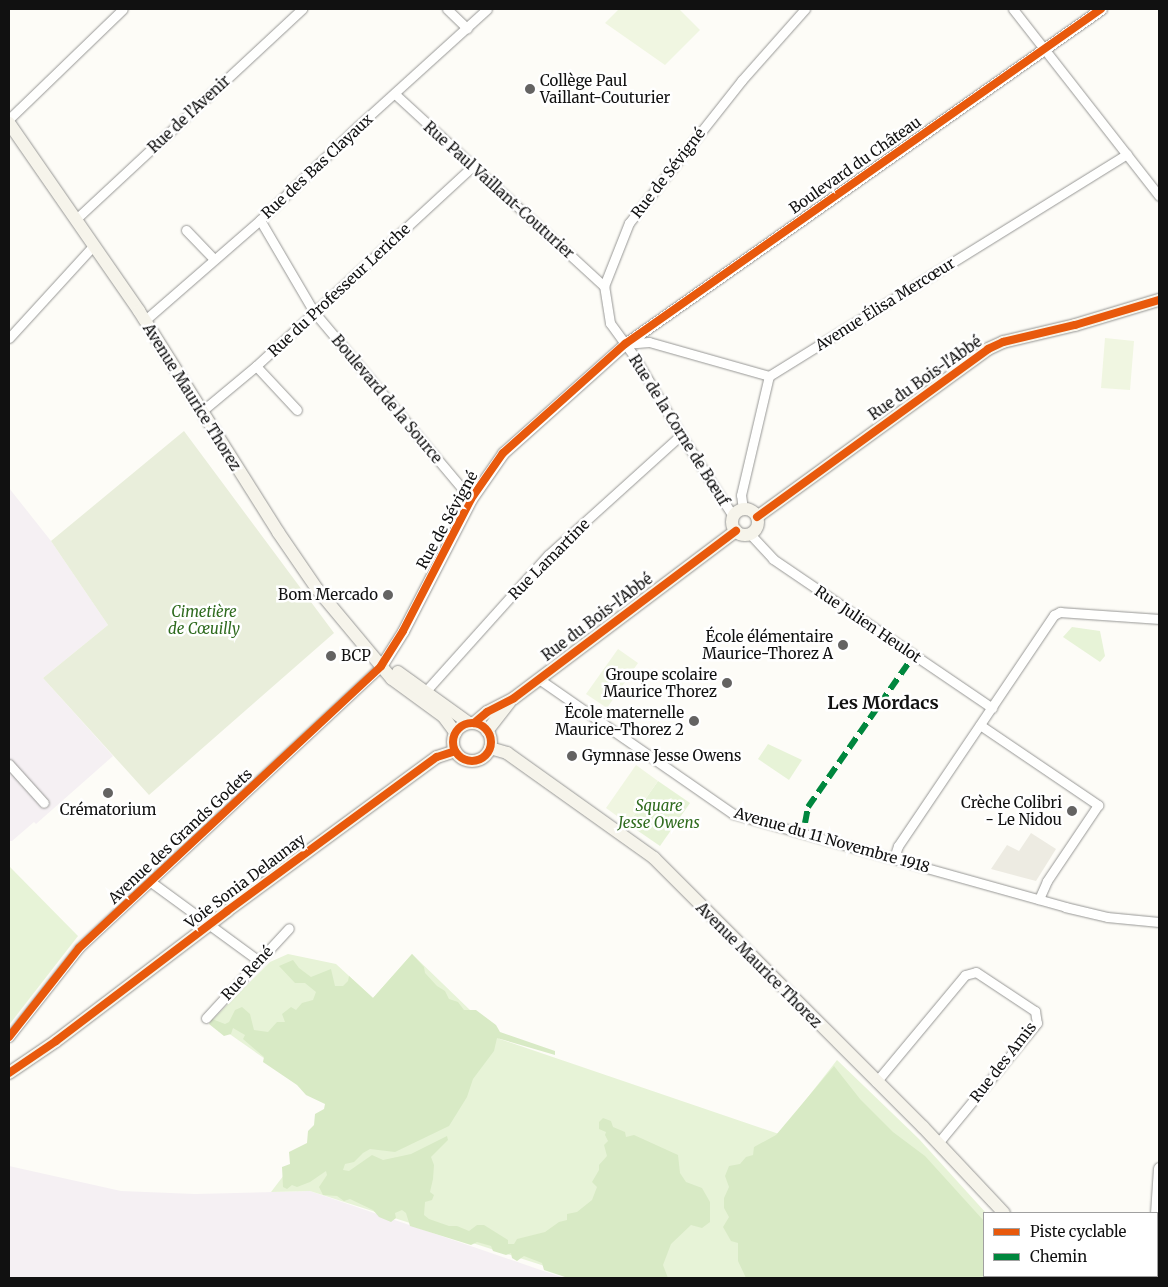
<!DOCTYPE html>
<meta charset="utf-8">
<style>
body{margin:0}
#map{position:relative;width:1168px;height:1287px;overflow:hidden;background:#fdfcf7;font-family:Merriweather,serif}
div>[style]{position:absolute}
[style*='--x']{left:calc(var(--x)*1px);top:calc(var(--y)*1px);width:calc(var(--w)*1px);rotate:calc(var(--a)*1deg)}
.industrial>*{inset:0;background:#f5f0f3}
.green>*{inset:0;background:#e7f3d7}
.forest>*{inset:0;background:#d8eac5}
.cemetery>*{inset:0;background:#e9eedb}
.pitch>*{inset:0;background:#f0f6e1}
.plaza>*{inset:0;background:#edebe2}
.roads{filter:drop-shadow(0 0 1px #979795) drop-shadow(0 0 1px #979795)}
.minor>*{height:9px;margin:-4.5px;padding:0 4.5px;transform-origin:4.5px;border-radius:4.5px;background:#fffffe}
.tertiary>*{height:11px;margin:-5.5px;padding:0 5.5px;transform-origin:5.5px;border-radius:5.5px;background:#fffffe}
.secondary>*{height:12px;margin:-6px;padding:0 6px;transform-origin:6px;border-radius:6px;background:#f6f4eb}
.secondary>.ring{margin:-6px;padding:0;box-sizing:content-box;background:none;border:12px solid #f6f4eb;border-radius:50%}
.quiet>*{height:6px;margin-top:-3px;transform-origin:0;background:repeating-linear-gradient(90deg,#00873e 0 12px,transparent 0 18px)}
.cycleway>*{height:8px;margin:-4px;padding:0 4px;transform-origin:4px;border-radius:4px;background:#e8590c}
.cycleway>.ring{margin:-4px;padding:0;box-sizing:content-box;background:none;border:8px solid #e8590c;border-radius:50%}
.dots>*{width:14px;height:14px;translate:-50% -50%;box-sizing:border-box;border:2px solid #fff;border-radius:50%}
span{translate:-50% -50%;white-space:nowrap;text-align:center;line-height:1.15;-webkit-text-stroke:5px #fff;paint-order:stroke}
.poi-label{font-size:15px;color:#111}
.left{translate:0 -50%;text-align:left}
.right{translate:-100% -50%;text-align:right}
.street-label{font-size:15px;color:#111}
.park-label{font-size:15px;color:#2f6b1f;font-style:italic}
.quarter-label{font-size:18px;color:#111;font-weight:700}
.frame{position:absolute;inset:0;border:10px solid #111;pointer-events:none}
.legend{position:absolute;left:983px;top:1212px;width:175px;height:65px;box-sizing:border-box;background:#fff;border:1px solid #a0a0a0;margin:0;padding:6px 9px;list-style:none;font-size:15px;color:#111}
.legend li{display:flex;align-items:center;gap:10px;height:25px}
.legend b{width:25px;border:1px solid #a0a0a0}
</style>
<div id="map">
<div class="industrial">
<i style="clip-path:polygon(9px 488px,51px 541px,108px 625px,43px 678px,113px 756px,36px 824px,34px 822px,12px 841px,9px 841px)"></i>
<i style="clip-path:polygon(9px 1166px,121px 1191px,195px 1194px,310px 1191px,564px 1278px,9px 1278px)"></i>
</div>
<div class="green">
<i style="clip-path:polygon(1072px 627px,1100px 631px,1105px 656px,1100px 662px,1063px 637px)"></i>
<i style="clip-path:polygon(768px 744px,802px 760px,789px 780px,758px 759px)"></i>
<i style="clip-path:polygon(658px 781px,690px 803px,660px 846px,628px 824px)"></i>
<i style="clip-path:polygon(9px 866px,78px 936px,9px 1025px)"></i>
<i style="clip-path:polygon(288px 954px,336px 964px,373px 998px,412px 954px,500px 1039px,779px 1134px,837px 1060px,919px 1139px,986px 1213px,984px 1213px,984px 1276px,1042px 1276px,1044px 1278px,582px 1278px,310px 1191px,271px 1192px,335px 1108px,211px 1021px,270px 962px)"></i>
</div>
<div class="forest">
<i style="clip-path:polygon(412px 954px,424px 967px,425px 973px,437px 986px,445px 991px,449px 999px,458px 1002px,464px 1010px,476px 1010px,496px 1025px,500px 1032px,555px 1051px,555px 1055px,497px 1038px,494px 1051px,473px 1079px,467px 1097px,449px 1126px,395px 1152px,370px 1149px,363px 1153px,354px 1162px,345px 1164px,343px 1170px,349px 1171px,372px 1155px,383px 1160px,411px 1154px,447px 1136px,448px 1140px,431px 1157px,434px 1165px,433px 1179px,430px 1192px,434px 1195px,432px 1200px,425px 1202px,424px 1215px,429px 1219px,449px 1226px,457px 1226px,469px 1231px,477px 1225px,484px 1225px,508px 1240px,508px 1244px,514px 1244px,517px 1239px,545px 1232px,559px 1222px,567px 1220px,567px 1214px,577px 1212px,592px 1200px,597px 1187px,592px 1182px,599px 1170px,599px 1165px,607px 1156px,604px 1145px,608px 1141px,605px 1135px,606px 1132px,599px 1129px,599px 1122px,603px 1118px,611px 1121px,613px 1127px,625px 1132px,626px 1137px,634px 1135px,678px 1155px,680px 1173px,686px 1182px,702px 1188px,710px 1202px,710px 1222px,702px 1228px,691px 1225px,671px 1244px,663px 1265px,668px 1278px,568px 1278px,544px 1270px,542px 1263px,524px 1256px,517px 1261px,512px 1258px,511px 1253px,506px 1255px,493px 1251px,491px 1246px,477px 1242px,471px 1245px,410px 1226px,406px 1213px,402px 1210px,395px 1213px,396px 1218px,391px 1222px,379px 1217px,373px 1210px,350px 1199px,344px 1201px,337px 1196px,323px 1195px,319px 1187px,327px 1175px,326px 1171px,310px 1182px,297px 1187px,292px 1185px,287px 1189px,283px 1187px,282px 1167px,290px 1164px,289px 1152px,307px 1143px,308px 1131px,314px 1125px,315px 1114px,324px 1109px,325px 1104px,306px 1095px,297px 1085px,263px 1062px,264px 1057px,243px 1039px,245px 1035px,233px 1028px,231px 1034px,224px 1036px,209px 1024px,212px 1019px,225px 1024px,229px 1022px,235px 1010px,242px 1007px,250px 1014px,254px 1030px,268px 1032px,277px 1022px,285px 1022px,282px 1014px,291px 1007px,296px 1010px,302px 1003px,313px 1000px,316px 992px,305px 983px,295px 983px,279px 966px,293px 960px,299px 968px,311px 977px,331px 969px,335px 986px,343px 986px,348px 981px,349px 976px,373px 998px)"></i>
<i style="clip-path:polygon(834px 1066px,860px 1099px,893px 1132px,925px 1156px,984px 1221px,984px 1276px,1039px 1276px,1041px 1278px,746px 1278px,738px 1261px,738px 1243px,731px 1241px,723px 1227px,729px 1217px,724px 1208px,724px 1198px,729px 1187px,725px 1176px,729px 1166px,740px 1164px,746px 1157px,753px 1155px,754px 1147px,776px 1135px)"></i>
</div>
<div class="cemetery">
<i style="clip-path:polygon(184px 431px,334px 633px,149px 795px,43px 678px,108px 625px,51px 541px)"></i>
</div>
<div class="pitch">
<i style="clip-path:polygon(619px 9px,679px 9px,700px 30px,665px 65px,605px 23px)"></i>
<i style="clip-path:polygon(1105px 338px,1134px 341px,1130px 390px,1101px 388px)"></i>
<i style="clip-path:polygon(618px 649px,638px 663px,607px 708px,586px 694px)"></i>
<i style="clip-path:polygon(636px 765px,658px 781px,628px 824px,606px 808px)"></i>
</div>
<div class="plaza">
<i style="clip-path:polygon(1031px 833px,1056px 849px,1036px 881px,991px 869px,1007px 845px,1019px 851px)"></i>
</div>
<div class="roads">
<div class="minor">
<i style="--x:447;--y:9;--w:28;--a:44"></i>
<i style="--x:1013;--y:9;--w:237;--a:52"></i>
<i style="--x:395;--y:94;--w:284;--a:42.6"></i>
<i style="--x:9;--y:119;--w:158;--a:-44"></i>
<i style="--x:76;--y:219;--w:309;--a:-42.9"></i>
<i style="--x:260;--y:220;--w:107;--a:59.6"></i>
<i style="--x:314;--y:312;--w:244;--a:50"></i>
<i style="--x:186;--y:230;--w:40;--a:46"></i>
<i style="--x:144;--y:321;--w:154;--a:-41"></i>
<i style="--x:260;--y:220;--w:136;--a:-43.8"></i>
<i style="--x:358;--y:126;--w:174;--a:-42.2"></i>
<i style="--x:9;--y:338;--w:126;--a:-47.6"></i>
<i style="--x:625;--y:344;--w:24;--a:-5"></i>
<i style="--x:649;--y:342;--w:125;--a:15.8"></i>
<i style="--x:769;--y:376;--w:421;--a:-31.8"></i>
<i style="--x:256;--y:366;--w:60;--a:47"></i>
<i style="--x:202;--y:411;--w:70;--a:-39.8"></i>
<i style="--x:256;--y:366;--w:295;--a:-42.7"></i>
<i style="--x:743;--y:509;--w:14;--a:-98"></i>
<i style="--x:741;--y:495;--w:122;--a:-76.8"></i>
<i style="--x:733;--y:516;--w:96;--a:-122.7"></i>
<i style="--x:681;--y:435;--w:92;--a:-120.7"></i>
<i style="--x:634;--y:356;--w:41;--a:-126"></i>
<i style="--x:610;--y:323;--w:37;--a:-99"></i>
<i style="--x:604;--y:286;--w:68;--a:-68.4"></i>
<i style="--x:629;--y:223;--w:182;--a:-51.7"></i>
<i style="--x:742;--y:80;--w:95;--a:-48.4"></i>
<i style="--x:750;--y:534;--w:34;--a:47"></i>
<i style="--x:773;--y:559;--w:265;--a:34.2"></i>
<i style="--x:539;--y:679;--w:236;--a:34.8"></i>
<i style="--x:733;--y:814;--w:345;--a:15.6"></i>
<i style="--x:1065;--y:907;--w:43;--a:13.4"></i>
<i style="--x:1107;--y:917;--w:52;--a:5.5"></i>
<i style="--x:425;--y:692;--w:184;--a:-48.1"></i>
<i style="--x:548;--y:555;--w:179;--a:-42.1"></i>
<i style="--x:980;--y:725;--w:143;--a:34.1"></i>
<i style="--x:1098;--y:805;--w:92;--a:123.9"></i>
<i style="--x:1047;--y:881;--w:20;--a:114"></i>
<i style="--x:9;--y:764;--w:52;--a:48.1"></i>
<i style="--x:894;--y:858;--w:13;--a:-72"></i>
<i style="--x:898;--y:846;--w:279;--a:-56"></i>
<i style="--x:1054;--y:615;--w:7;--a:-27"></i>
<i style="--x:1060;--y:612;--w:99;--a:4"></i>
<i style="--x:151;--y:882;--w:134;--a:36.2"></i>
<i style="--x:206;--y:1018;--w:122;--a:-47.3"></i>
<i style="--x:9;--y:1037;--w:113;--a:-51.8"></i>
<i style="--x:79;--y:948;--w:413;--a:-43"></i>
<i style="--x:876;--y:1082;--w:139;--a:-50.2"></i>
<i style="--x:965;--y:975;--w:11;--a:-15"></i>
<i style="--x:976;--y:972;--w:71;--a:33.5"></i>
<i style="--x:1035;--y:1011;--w:12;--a:81"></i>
<i style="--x:1037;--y:1023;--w:156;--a:129.5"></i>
</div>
<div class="tertiary">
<i style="--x:381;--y:666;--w:41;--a:-57.8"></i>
<i style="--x:403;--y:631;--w:148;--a:-62.7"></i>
<i style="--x:471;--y:499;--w:56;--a:-55.2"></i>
<i style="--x:503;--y:453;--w:164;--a:-41.8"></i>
<i style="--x:625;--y:344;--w:582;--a:-35.14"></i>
<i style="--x:1156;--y:1213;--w:45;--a:-86.2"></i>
<i style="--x:1151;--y:1278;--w:2;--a:-90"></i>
</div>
<div class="secondary">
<i style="--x:9;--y:123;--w:229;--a:55.3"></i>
<i style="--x:139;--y:311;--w:261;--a:57.8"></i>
<i style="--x:278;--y:532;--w:69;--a:55.6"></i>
<i style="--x:317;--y:589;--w:117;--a:50.2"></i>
<i style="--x:392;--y:679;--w:63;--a:36"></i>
<i style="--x:443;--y:716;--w:21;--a:53"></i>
<i class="ring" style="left:732px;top:509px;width:14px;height:14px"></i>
<i style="--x:757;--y:517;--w:286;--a:-36"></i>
<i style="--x:988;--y:349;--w:17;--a:-25"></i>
<i style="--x:1003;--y:342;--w:74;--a:-13.3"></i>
<i style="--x:1075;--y:325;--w:88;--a:-16.6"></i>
<i style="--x:398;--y:672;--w:87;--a:35.7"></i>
<i style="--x:474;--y:723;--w:17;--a:-40"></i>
<i style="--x:487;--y:712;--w:30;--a:-27"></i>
<i style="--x:514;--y:698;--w:278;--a:-37"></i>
<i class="ring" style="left:453px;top:723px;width:26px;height:26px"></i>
<i style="--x:487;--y:731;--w:37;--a:-52"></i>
<i style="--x:490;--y:748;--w:18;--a:16"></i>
<i style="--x:507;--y:753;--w:181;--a:35.5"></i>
<i style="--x:654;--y:858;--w:380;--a:45"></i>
<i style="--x:923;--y:1127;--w:118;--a:46.7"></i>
<i style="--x:9;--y:1073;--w:57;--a:-34.2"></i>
<i style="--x:56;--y:1041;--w:215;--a:-37.2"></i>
<i style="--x:227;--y:911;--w:260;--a:-36.3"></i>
<i style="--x:437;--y:757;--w:19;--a:-18"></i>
<i style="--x:1059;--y:1276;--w:3;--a:45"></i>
</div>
</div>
<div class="quiet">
<i style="--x:805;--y:823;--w:16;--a:-79"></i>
<i style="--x:808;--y:807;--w:185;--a:-55.1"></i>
</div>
<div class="cycleway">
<i style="--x:757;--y:517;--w:286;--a:-36"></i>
<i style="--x:988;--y:349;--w:17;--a:-25"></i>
<i style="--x:1003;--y:342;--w:74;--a:-13.3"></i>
<i style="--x:1075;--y:325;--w:88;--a:-16.6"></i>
<i style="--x:474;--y:723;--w:17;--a:-40"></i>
<i style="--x:487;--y:712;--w:30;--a:-27"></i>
<i style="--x:514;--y:698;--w:278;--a:-37"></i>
<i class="ring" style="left:453px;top:723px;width:30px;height:30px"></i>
<i style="--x:9;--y:1037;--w:113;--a:-51.8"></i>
<i style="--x:79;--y:948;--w:413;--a:-43"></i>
<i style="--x:381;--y:666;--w:41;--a:-57.8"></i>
<i style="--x:403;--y:631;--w:148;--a:-62.7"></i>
<i style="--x:471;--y:499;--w:56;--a:-55.2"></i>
<i style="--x:503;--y:453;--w:164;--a:-41.8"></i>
<i style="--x:625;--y:344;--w:582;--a:-35.14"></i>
<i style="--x:9;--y:1073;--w:57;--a:-34.2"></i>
<i style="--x:56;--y:1041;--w:215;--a:-37.2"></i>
<i style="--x:227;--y:911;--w:260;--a:-36.3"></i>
<i style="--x:437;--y:757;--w:19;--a:-18"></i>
</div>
<div class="dots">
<i style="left:530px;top:89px;background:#646362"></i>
<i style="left:388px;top:595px;background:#646362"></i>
<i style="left:843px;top:645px;background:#646362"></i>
<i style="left:331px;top:656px;background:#646362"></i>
<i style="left:727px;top:683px;background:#646362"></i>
<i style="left:694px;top:721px;background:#646362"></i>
<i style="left:572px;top:756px;background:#646362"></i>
<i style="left:108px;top:793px;background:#646362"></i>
<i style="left:1072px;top:811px;background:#646362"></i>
</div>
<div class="poi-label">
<span class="left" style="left:540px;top:89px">Collège Paul<br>Vaillant-Couturier</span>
<span class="right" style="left:378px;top:595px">Bom Mercado</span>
<span class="right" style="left:833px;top:645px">École élémentaire<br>Maurice-Thorez A</span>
<span class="left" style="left:341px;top:656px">BCP</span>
<span class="right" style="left:717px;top:683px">Groupe scolaire<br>Maurice Thorez</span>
<span class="right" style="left:684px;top:721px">École maternelle<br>Maurice-Thorez 2</span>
<span class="left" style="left:582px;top:756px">Gymnase Jesse Owens</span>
<span class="right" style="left:1062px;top:811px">Crèche Colibri<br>- Le Nidou</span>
<span style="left:108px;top:810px">Crématorium</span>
</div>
<div class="street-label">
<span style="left:189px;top:114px;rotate:-43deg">Rue de l’Avenir</span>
<span style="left:855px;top:165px;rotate:-35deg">Boulevard du Château</span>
<span style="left:317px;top:166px;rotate:-43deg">Rue des Bas Clayaux</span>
<span style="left:668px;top:173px;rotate:-52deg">Rue de Sévigné</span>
<span style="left:499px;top:190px;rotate:42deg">Rue Paul Vaillant-Couturier</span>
<span style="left:339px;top:290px;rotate:-43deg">Rue du Professeur Leriche</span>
<span style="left:885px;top:304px;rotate:-32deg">Avenue Élisa Mercœur</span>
<span style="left:925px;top:378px;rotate:-35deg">Rue du Bois-l'Abbé</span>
<span style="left:192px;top:397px;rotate:58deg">Avenue Maurice Thorez</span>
<span style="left:387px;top:399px;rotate:50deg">Boulevard de la Source</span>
<span style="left:679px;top:430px;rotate:58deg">Rue de la Corne de Bœuf</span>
<span style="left:447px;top:520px;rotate:-61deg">Rue de Sévigné</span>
<span style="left:549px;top:559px;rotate:-45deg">Rue Lamartine</span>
<span style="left:597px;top:617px;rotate:-37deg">Rue du Bois-l'Abbé</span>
<span style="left:868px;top:624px;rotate:34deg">Rue Julien Heulot</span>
<span style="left:180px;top:836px;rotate:-43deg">Avenue des Grands Godets</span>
<span style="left:832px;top:840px;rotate:16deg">Avenue du 11 Novembre 1918</span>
<span style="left:245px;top:881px;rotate:-37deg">Voie Sonia Delaunay</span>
<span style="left:759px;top:965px;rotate:45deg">Avenue Maurice Thorez</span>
<span style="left:247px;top:973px;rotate:-47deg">Rue René</span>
<span style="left:1003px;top:1062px;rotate:-52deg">Rue des Amis</span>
</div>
<div class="park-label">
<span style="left:204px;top:620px">Cimetière<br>de Cœuilly</span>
<span style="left:659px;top:814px">Square<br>Jesse Owens</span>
</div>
<div class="quarter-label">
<span style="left:883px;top:703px">Les Mordacs</span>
</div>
<div class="frame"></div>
<ul class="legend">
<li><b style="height:6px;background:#e8590c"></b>Piste cyclable</li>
<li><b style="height:6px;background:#00873e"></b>Chemin</li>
</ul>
</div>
